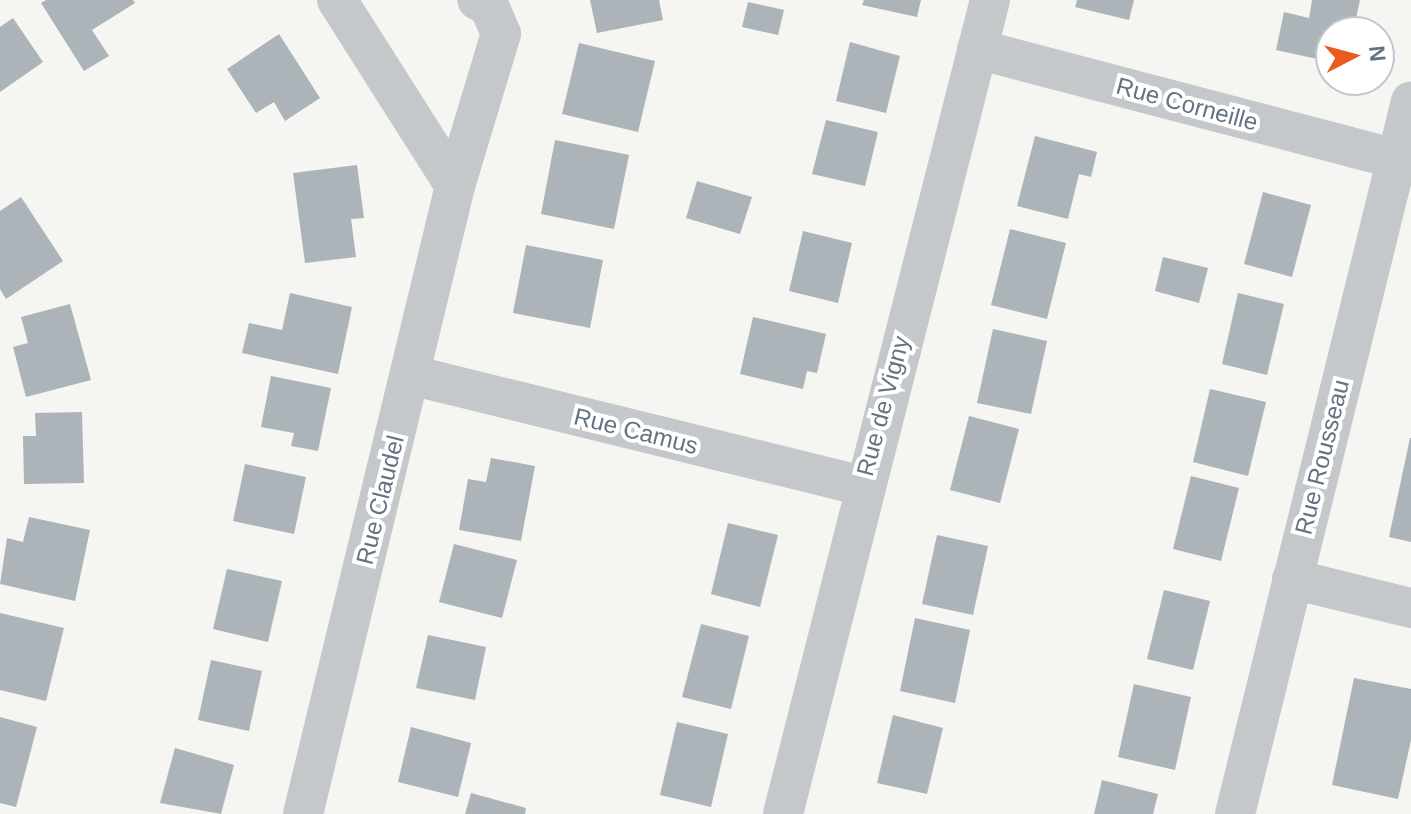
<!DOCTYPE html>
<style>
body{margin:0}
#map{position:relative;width:1411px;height:814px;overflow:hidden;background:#f5f5f1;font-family:Arial,sans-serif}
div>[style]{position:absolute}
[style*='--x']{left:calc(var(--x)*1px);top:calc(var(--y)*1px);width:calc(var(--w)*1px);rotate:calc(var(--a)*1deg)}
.building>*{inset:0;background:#acb3b9}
.minor>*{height:40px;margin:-20px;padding:0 20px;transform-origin:20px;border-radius:20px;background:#c5c8cb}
span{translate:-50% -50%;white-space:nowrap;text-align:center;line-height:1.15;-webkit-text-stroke:8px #fff;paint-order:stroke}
.street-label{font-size:24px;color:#637384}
.north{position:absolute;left:1315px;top:16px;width:80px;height:80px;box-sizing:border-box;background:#fff;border:2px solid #c1c7ce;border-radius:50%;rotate:84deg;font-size:22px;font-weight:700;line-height:32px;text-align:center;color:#637384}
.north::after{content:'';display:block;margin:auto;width:28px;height:36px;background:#ea5c1d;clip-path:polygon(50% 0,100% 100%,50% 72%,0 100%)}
</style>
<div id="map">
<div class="building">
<i style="clip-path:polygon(46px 0,133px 0,135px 3px,92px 30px,109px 56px,84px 71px,41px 3px)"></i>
<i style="clip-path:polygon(590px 0,659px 0,663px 20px,597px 33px)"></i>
<i style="clip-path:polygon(864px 0,921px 0,917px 17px,862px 5px)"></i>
<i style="clip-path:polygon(1077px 0,1134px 0,1129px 20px,1075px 7px)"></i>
<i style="clip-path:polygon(1312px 0,1360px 0,1353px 32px,1331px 32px,1331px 62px,1276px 50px,1284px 12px,1309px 18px)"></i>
<i style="clip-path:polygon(748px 2px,784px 10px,778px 35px,742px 27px)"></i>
<i style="clip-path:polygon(13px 18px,43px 62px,0 92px,0 27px)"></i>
<i style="clip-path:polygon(279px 34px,320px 98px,285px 121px,274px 102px,256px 113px,227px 69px)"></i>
<i style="clip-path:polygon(850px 42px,900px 56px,886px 113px,836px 101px)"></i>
<i style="clip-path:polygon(579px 43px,655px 61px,638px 132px,562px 114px)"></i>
<i style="clip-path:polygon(826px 120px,878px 132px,865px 186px,812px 174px)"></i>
<i style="clip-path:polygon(1035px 136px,1097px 152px,1091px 177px,1079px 174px,1068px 219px,1017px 206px)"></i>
<i style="clip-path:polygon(555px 140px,629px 155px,614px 229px,541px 214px)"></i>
<i style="clip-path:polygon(357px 165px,364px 218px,351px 219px,356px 257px,305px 263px,293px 173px)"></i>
<i style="clip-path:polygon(697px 181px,752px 197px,740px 234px,686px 218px)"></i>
<i style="clip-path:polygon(1263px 192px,1311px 205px,1292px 277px,1244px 264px)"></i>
<i style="clip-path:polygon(21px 197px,63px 261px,6px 299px,0 289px,0 211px)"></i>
<i style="clip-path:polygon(1010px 229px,1066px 243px,1047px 319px,991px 305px)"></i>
<i style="clip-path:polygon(803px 231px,852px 243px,838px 303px,789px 291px)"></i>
<i style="clip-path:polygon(526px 245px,603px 260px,590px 328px,513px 313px)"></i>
<i style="clip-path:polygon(1163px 257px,1208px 268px,1199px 303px,1155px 291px)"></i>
<i style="clip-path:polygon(290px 293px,352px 307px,338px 374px,242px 353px,249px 323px,282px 330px)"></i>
<i style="clip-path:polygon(1238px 293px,1284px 304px,1267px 375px,1222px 364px)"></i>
<i style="clip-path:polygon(70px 304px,91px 380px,26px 397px,13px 347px,28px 343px,21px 317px)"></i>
<i style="clip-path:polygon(753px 317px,826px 334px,817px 373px,807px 371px,803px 389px,740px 374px)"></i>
<i style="clip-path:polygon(993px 329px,1047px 341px,1031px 414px,977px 403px)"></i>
<i style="clip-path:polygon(271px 376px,331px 388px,318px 451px,291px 446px,294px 433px,261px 427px)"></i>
<i style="clip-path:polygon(1210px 389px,1266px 402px,1248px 476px,1193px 462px)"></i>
<i style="clip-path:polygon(82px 412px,84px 483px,24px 484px,23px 436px,36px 436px,35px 413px)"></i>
<i style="clip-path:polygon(969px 416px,1019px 429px,1000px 503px,950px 490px)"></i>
<i style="clip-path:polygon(1410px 438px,1411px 438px,1411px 542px,1389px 537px)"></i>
<i style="clip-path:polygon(491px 458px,535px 466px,521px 541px,459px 530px,468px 479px,486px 482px)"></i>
<i style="clip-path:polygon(245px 464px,306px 477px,294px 534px,233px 521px)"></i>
<i style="clip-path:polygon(1191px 476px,1239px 488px,1221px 561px,1173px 549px)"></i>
<i style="clip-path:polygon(29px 517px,90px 530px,75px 601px,0 584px,7px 538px,23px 542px)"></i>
<i style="clip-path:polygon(728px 523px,778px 535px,760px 607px,711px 594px)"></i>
<i style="clip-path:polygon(937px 535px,988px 546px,973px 615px,922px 604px)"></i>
<i style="clip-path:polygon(454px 544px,517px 560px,502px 618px,439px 602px)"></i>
<i style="clip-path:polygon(227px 569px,282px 581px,268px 642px,213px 629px)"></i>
<i style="clip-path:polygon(1164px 590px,1210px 601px,1193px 670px,1147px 659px)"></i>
<i style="clip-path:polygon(0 613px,64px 628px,46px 701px,0 690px)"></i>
<i style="clip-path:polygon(915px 618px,970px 630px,955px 703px,900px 691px)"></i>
<i style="clip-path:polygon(701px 624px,749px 636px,731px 709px,682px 697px)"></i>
<i style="clip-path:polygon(428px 635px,486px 647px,475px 700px,416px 688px)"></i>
<i style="clip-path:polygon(211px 660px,262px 671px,249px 731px,198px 720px)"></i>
<i style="clip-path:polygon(1354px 678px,1411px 689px,1411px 740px,1398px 799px,1332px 785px)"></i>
<i style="clip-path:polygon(1134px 684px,1191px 697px,1175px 770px,1118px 757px)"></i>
<i style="clip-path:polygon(893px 715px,943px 728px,927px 794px,877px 783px)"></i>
<i style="clip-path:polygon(0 717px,37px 727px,16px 807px,0 803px)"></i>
<i style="clip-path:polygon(677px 722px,728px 734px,711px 807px,660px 795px)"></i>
<i style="clip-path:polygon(411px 727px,471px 743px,458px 797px,398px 782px)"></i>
<i style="clip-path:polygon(175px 748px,234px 765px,221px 814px,160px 803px)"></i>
<i style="clip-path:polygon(1102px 780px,1158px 794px,1153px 814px,1094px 814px)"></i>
<i style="clip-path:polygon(471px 793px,526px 808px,525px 814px,465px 814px)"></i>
</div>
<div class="minor">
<i style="--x:337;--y:0;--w:220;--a:57.6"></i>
<i style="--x:977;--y:49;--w:433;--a:14.7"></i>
<i style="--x:411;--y:375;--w:464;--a:13.8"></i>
<i style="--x:1292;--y:579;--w:122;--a:13.7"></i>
<i style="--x:303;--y:814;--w:646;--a:-76.39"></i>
<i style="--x:455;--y:186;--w:159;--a:-73.2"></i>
<i style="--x:501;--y:34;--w:30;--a:-113"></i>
<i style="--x:489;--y:6;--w:13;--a:-153"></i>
<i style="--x:783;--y:814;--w:840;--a:-75.73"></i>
<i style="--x:1235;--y:814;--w:734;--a:-76.13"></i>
</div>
<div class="street-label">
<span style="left:1187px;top:104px;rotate:15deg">Rue Corneille</span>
<span style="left:883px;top:406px;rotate:-75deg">Rue de Vigny</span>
<span style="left:636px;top:431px;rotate:14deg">Rue Camus</span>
<span style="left:1322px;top:457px;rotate:-76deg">Rue Rousseau</span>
<span style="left:380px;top:500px;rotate:-76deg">Rue Claudel</span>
</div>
<div class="north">N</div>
</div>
